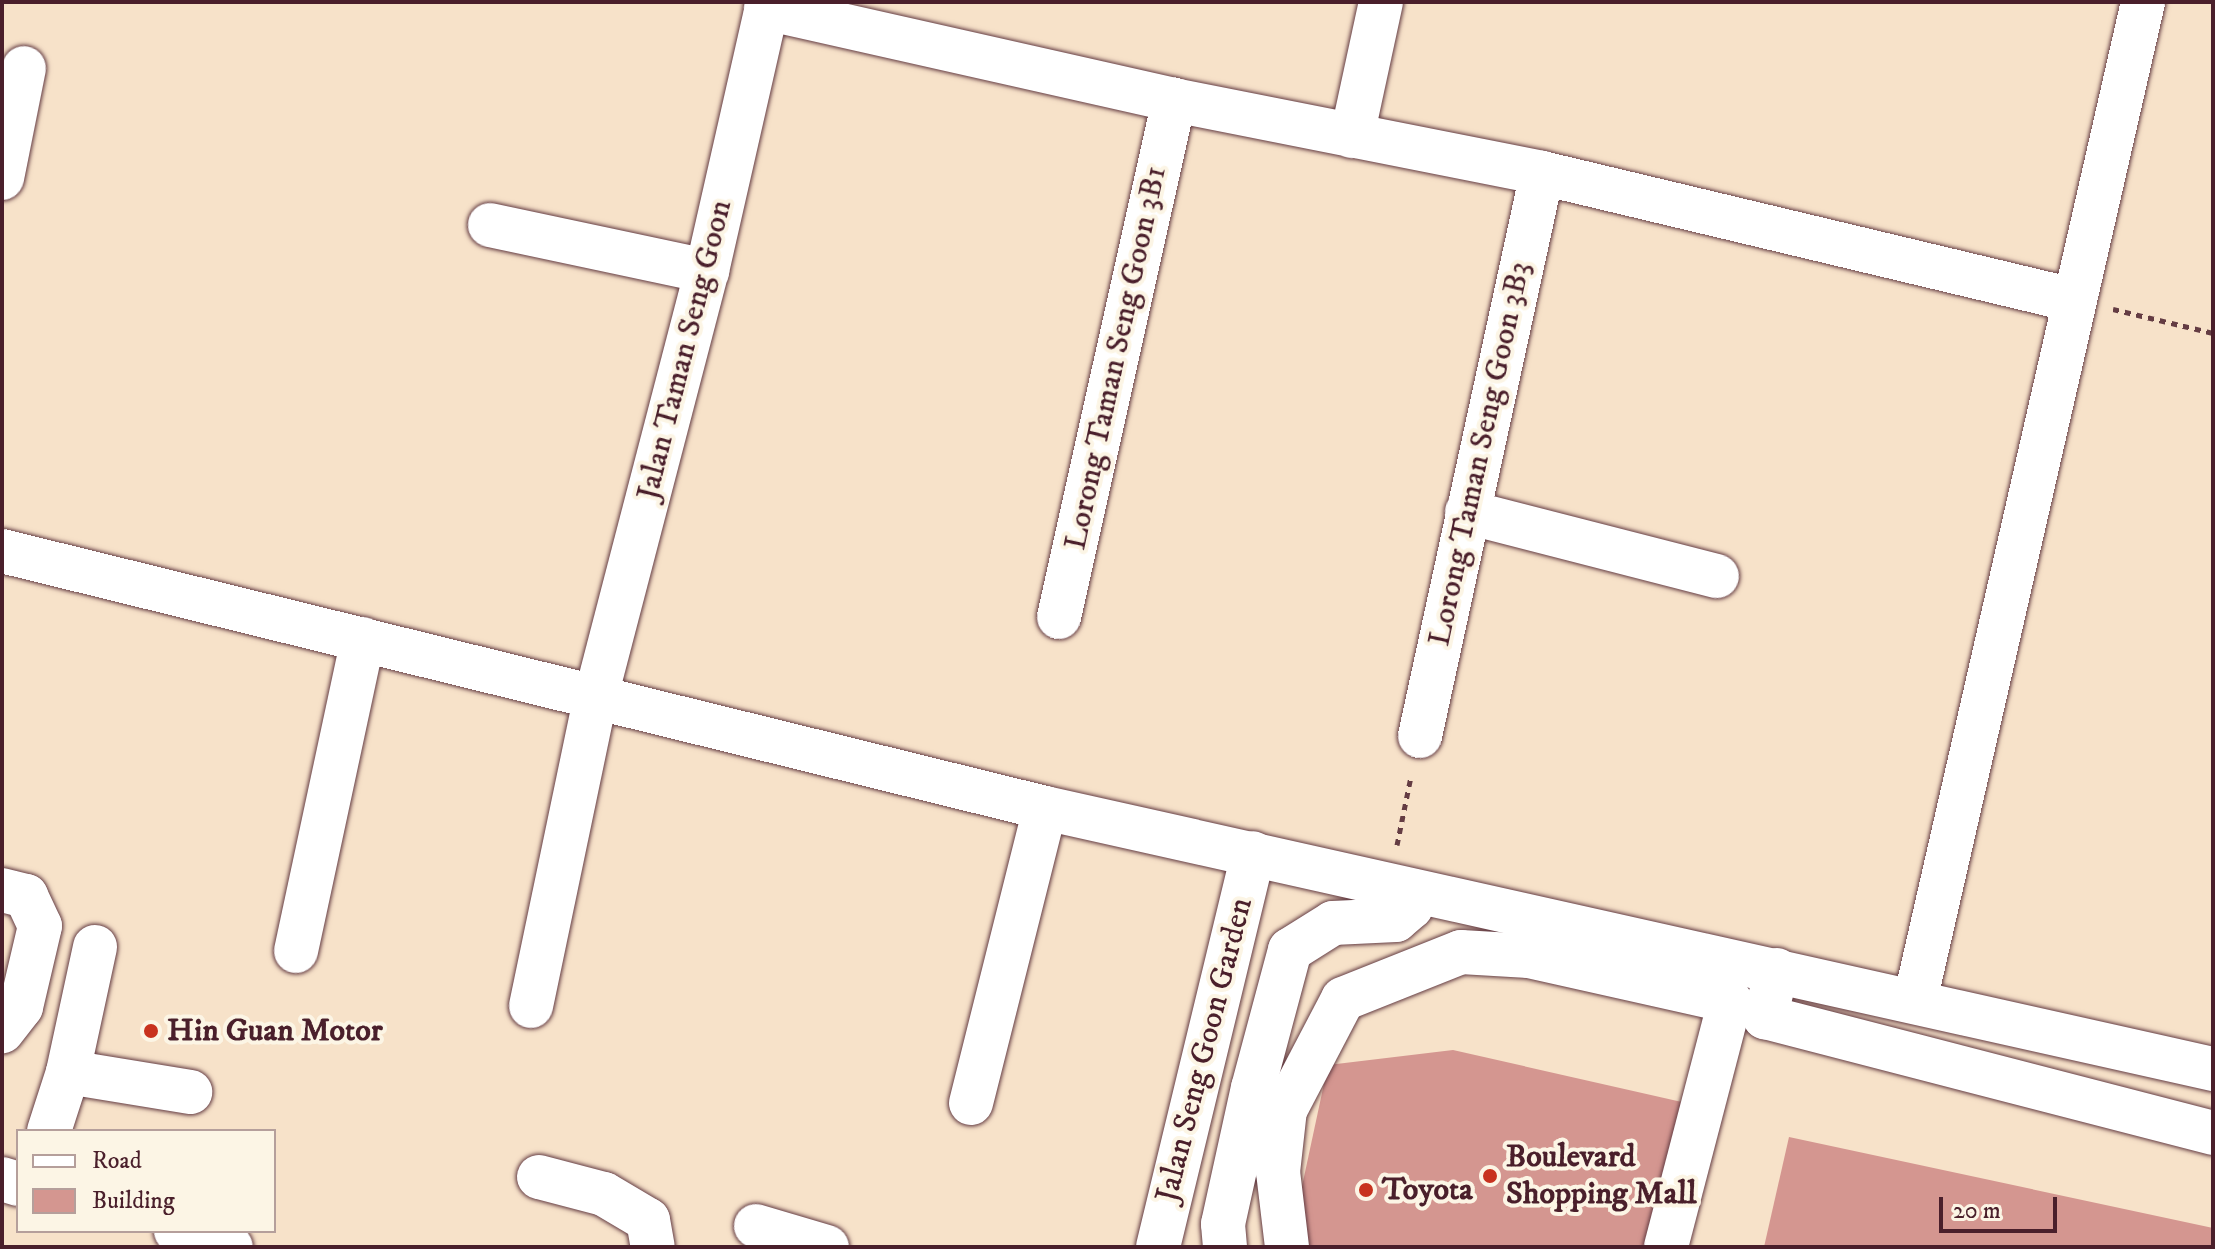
<!DOCTYPE html>
<style>
body{margin:0}
#map{position:relative;width:2215px;height:1249px;overflow:hidden;background:#f7e2c9;font-family:"IM FELL DW Pica",serif}
div>[style]{position:absolute}
[style*='--x']{left:calc(var(--x)*1px);top:calc(var(--y)*1px);width:calc(var(--w)*1px);rotate:calc(var(--a)*1deg)}
.building>*{inset:0;background:#d49690}
.path>*{height:5px;margin-top:-2.5px;transform-origin:0;background:repeating-linear-gradient(90deg,#643c43 0 6px,transparent 0 12px)}
.roads{filter:drop-shadow(0 0 2px #643c43) drop-shadow(0 0 2px #643c43)}
.minor>*{height:44px;margin:-22px;padding:0 22px;transform-origin:22px;border-radius:22px;background:#fff}
.highway>*{height:44px;margin:-22px;padding:0 22px;transform-origin:22px;border-radius:22px;background:#fff}
.dots>*{width:22px;height:22px;translate:-50% -50%;box-sizing:border-box;border:4px solid #fcf5e5;border-radius:50%}
span{translate:-50% -50%;white-space:nowrap;text-align:center;line-height:1.15;-webkit-text-stroke:8px #fcf5e5;paint-order:stroke}
.street-label{font-size:32px;color:#4a1f2b}
.poi-label{font-size:32px;color:#4a1f2b;font-weight:700}
.left{translate:0 -50%;text-align:left}
.frame{position:absolute;inset:0;border:4px solid #4a1f2b;pointer-events:none}
.legend{position:absolute;left:16px;top:1129px;width:260px;height:104px;box-sizing:border-box;background:#fcf5e5;border:2px solid #b59f9b;margin:0;padding:10px 14px;list-style:none;font-size:24px;color:#4a1f2b}
.legend li{display:flex;align-items:center;gap:16px;height:40px}
.legend b{width:40px;border:2px solid #b59f9b}
.scale{position:absolute;left:1939px;top:1197px;width:118px;height:36px;box-sizing:border-box;border:4px solid #4a1f2b;border-top:0;padding-left:10px;font-size:24px;line-height:28px;white-space:nowrap;color:#4a1f2b;-webkit-text-stroke:6px #fcf5e5;paint-order:stroke}
</style>
<div id="map">
<div class="building">
<i style="clip-path:polygon(1453px 1050px,1695px 1105px,1658px 1247px,1289px 1247px,1328px 1065px)"></i>
<i style="clip-path:polygon(1789px 1137px,2213px 1228px,2213px 1247px,1764px 1247px)"></i>
</div>
<div class="path">
<i style="--x:2113;--y:309;--w:103;--a:13.5"></i>
<i style="--x:1397;--y:845;--w:70;--a:-78.5"></i>
</div>
<div class="roads">
<div class="minor">
<i style="--x:766;--y:8;--w:418;--a:12.7"></i>
<i style="--x:1174;--y:100;--w:375;--a:11.2"></i>
<i style="--x:1542;--y:173;--w:546;--a:13.45"></i>
<i style="--x:1352;--y:136;--w:137;--a:-77.8"></i>
<i style="--x:2;--y:178;--w:112;--a:-78.7"></i>
<i style="--x:490;--y:225;--w:222;--a:12"></i>
<i style="--x:1467;--y:512;--w:258;--a:14.4"></i>
<i style="--x:2;--y:551;--w:1074;--a:13.84"></i>
<i style="--x:1045;--y:808;--w:1197;--a:12.6"></i>
<i style="--x:1059;--y:617;--w:530;--a:-77.46"></i>
<i style="--x:1420;--y:736;--w:576;--a:-77.77"></i>
<i style="--x:2;--y:890;--w:25;--a:14"></i>
<i style="--x:26;--y:896;--w:33;--a:65"></i>
<i style="--x:40;--y:926;--w:83;--a:103.2"></i>
<i style="--x:21;--y:1007;--w:31;--a:128"></i>
<i style="--x:296;--y:951;--w:319;--a:-77.9"></i>
<i style="--x:1777;--y:970;--w:49;--a:104.3"></i>
<i style="--x:1765;--y:1017;--w:463;--a:14.5"></i>
<i style="--x:1915;--y:1001;--w:1025;--a:-77.14"></i>
<i style="--x:531;--y:1006;--w:317;--a:-78.2"></i>
<i style="--x:596;--y:696;--w:439;--a:-75.4"></i>
<i style="--x:707;--y:271;--w:276;--a:-77.2"></i>
<i style="--x:68;--y:1072;--w:124;--a:9.3"></i>
<i style="--x:971;--y:1103;--w:304;--a:-75.9"></i>
<i style="--x:49;--y:1131;--w:62;--a:-72.1"></i>
<i style="--x:68;--y:1072;--w:128;--a:-77.8"></i>
<i style="--x:539;--y:1177;--w:67;--a:14.7"></i>
<i style="--x:604;--y:1194;--w:51;--a:30.6"></i>
<i style="--x:648;--y:1220;--w:27;--a:80"></i>
<i style="--x:756;--y:1226;--w:74;--a:16.5"></i>
<i style="--x:1158;--y:1247;--w:405;--a:-76.4"></i>
<i style="--x:1225;--y:1247;--w:23;--a:-95"></i>
<i style="--x:1223;--y:1224;--w:139;--a:-77.6"></i>
<i style="--x:1253;--y:1088;--w:143;--a:-75"></i>
<i style="--x:1290;--y:950;--w:51;--a:-32.1"></i>
<i style="--x:1333;--y:923;--w:63;--a:-2.7"></i>
<i style="--x:1396;--y:920;--w:20;--a:-41"></i>
<i style="--x:1411;--y:907;--w:16;--a:-79"></i>
<i style="--x:1287;--y:1247;--w:76;--a:-96.8"></i>
<i style="--x:1278;--y:1172;--w:62;--a:-83.6"></i>
<i style="--x:1285;--y:1110;--w:125;--a:-62.4"></i>
<i style="--x:1343;--y:999;--w:127;--a:-21.7"></i>
<i style="--x:1461;--y:952;--w:68;--a:3.4"></i>
<i style="--x:1529;--y:956;--w:206;--a:12.6"></i>
<i style="--x:1730;--y:1001;--w:254;--a:104.6"></i>
</div>
<div class="highway">
<i style="--x:2;--y:1179;--w:17;--a:17"></i>
<i style="--x:176;--y:1231;--w:57;--a:16.2"></i>
</div>
</div>
<div class="dots">
<i style="left:151px;top:1031px;background:#c8321e"></i>
<i style="left:1490px;top:1176px;background:#c8321e"></i>
<i style="left:1366px;top:1190px;background:#c8321e"></i>
</div>
<div class="street-label">
<span style="left:685px;top:350px;rotate:-76deg">Jalan Taman Seng Goon</span>
<span style="left:1116px;top:358px;rotate:-78deg">Lorong Taman Seng Goon 3B1</span>
<span style="left:1480px;top:454px;rotate:-78deg">Lorong Taman Seng Goon 3B3</span>
<span style="left:1205px;top:1050px;rotate:-76deg">Jalan Seng Goon Garden</span>
</div>
<div class="poi-label">
<span class="left" style="left:167px;top:1031px">Hin Guan Motor</span>
<span class="left" style="left:1506px;top:1176px">Boulevard<br>Shopping Mall</span>
<span class="left" style="left:1382px;top:1190px">Toyota</span>
</div>
<div class="frame"></div>
<ul class="legend">
<li><b style="height:10px;background:#fff"></b>Road</li>
<li><b style="height:22px;background:#d49690"></b>Building</li>
</ul>
<div class="scale">20 m</div>
</div>
